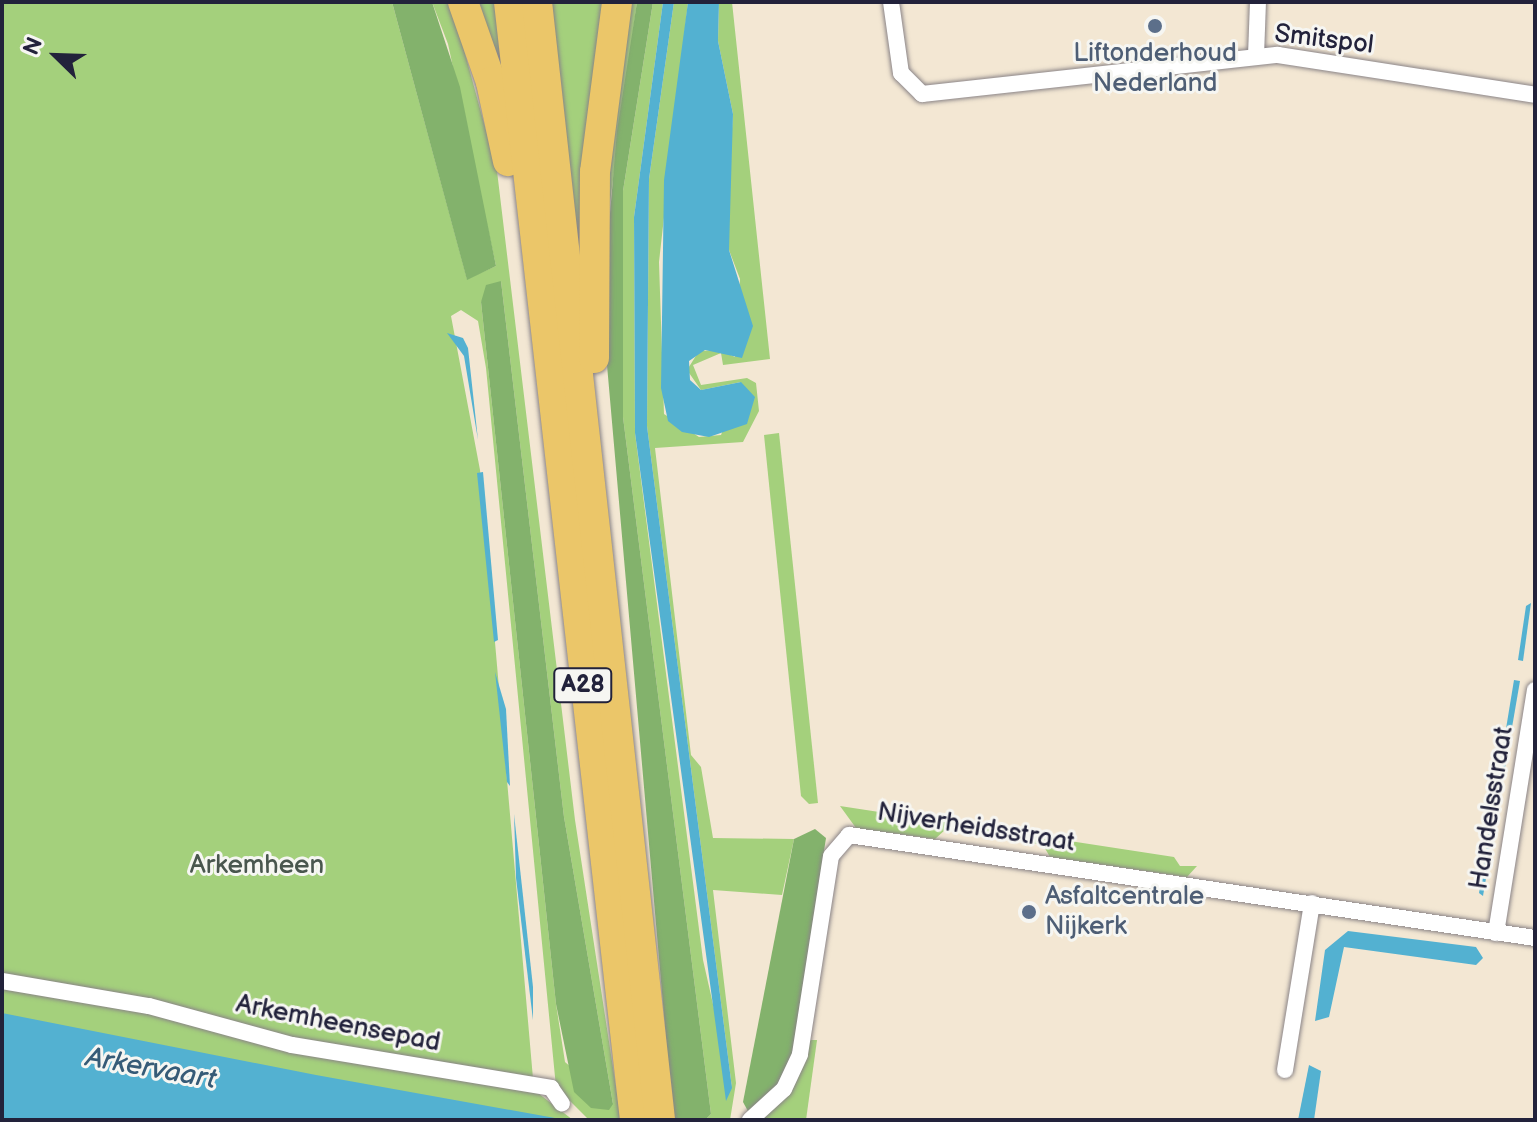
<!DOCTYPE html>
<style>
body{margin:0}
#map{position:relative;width:1537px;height:1122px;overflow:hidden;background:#f3e7d3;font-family:"Balsamiq Sans",sans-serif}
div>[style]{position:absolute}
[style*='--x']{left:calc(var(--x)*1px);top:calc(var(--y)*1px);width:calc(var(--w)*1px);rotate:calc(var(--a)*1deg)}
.green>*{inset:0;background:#a4d07c}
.forest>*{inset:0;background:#83b26c}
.water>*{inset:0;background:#53b1d1}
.roads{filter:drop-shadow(0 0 2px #8a8487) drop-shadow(0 0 2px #8a8487)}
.minor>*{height:16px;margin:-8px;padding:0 8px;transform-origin:8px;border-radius:8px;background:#fff}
.motorway>*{height:30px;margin:-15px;padding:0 15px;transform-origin:15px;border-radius:15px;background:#ebc669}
.dots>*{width:22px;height:22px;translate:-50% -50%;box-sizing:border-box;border:4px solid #f6f6f2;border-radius:50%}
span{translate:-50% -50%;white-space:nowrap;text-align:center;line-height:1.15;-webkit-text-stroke:6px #f6f6f2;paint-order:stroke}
.shield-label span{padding:2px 6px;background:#f6f6f2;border:2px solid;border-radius:6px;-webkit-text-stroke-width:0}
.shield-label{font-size:24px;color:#22223b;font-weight:700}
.street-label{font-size:26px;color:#22223b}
.service-label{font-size:26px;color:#4e5e75}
.left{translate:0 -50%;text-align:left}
.park-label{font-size:26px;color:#49564e}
.water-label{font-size:28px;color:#365b77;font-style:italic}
.frame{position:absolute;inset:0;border:4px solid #22223b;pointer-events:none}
.north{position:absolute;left:16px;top:16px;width:80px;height:80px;-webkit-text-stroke:6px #f6f6f2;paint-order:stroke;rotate:293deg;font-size:22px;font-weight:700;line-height:32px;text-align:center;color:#22223b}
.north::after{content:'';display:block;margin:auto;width:28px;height:36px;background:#22223b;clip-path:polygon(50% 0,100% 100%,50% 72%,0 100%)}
</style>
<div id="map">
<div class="green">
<i style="clip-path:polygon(evenodd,2px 2px,392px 2px,467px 279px,496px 266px,448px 44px,432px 2px,451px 2px,497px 171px,575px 820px,621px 1120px,589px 1120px,556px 1087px,486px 368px,478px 321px,461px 310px,451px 316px,480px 470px,534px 1090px,573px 1120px,2px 1120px,2px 2px,501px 281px,564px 817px,613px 1104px,565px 1062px,556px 1004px,481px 302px,501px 281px)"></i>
<i style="clip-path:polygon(469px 2px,494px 2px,508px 110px)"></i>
<i style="clip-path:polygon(551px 2px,613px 2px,582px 281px)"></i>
<i style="clip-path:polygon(628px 2px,637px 2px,602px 261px,601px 244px)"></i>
<i style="clip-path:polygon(653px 2px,663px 2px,634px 217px,635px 433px,703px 960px,732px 1088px,647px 426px,649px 179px,674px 2px,688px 2px,659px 262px,664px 414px,699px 437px,721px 435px,741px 382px,701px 390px,687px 370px,699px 351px,720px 350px,735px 357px,740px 279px,729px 250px,727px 205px,733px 114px,718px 41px,719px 2px,732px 2px,770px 359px,723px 365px,721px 353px,693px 365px,701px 385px,747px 378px,756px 383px,759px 411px,743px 442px,655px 448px,691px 755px,701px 767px,713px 838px,794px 839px,782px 895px,713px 890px,736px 1083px,730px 1120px,705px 1120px,711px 1114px,623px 417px,623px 191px)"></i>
<i style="clip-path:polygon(779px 433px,818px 803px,809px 804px,801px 796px,764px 435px)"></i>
<i style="clip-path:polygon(840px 806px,1174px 857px,1180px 866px,1197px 866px,1187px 877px,1050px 857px,1043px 845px,945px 830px,935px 839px,856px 828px)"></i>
<i style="clip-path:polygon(810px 1040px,817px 1040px,806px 1120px,759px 1120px)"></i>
</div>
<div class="forest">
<i style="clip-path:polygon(392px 2px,432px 2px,460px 87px,496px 266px,467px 280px)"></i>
<i style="clip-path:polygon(637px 2px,653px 2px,623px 191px,623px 417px,711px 1114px,705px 1120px,673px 1118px,602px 308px,617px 131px)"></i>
<i style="clip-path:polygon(501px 281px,564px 817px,613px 1104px,609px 1110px,591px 1108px,574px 1092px,556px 1004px,481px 302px,486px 285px)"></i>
<i style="clip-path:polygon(815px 829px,826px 838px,792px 1057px,781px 1081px,749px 1113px,743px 1102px,794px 839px)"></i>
</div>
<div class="water">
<i style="clip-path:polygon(663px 2px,674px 2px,649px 179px,647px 426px,732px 1088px,726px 1101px,635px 433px,634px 217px)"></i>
<i style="clip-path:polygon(688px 2px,719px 2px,718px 41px,733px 114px,729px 250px,753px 326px,742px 358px,705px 350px,689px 361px,690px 380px,701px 390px,741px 382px,755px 397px,747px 424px,709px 437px,682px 432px,668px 421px,661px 388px,664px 180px)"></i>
<i style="clip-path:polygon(447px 333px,463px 338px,468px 348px,478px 440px,464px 356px)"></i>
<i style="clip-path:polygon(483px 472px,498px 640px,494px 642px,477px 473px)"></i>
<i style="clip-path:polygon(1531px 603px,1523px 661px,1518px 660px,1526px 606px)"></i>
<i style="clip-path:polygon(495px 672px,506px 709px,510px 786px,507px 782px)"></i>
<i style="clip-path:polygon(1514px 680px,1520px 681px,1483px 896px,1479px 893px)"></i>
<i style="clip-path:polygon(514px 814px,533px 987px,533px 1020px,516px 878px)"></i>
<i style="clip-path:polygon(1348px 931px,1476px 947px,1483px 958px,1476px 965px,1344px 947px,1329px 1017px,1315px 1021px,1325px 950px)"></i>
<i style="clip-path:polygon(2px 1013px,316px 1075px,566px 1120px,2px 1120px)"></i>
<i style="clip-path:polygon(1309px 1065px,1321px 1071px,1314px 1120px,1298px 1120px)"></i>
</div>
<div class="roads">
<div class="minor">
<i style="--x:891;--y:2;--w:72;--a:82"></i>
<i style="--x:901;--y:73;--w:30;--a:45"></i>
<i style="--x:922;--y:94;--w:358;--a:-6.3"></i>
<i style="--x:1278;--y:55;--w:260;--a:8.8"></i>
<i style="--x:1256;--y:56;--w:54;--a:-87.9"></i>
<i style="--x:1496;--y:933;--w:246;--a:-80.9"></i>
<i style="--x:2;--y:981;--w:149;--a:9.7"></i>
<i style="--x:149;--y:1006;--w:148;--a:15.3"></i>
<i style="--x:292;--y:1045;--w:263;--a:9.4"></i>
<i style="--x:551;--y:1088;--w:19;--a:55"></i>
<i style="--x:1285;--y:1070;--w:169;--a:-80.8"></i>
<i style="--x:750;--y:1120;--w:46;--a:-42.4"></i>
<i style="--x:784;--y:1089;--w:38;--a:-65"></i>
<i style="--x:800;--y:1054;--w:200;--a:-81.1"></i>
<i style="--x:831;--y:856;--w:28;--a:-49"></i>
<i style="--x:849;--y:835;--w:694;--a:8.54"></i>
</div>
<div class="motorway">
<i style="--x:463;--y:2;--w:85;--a:70.7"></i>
<i style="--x:491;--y:82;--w:81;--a:77.9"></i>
<i style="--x:509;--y:2;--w:1125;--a:83.57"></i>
<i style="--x:537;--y:2;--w:1125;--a:83.72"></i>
<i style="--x:594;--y:358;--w:186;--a:-89.7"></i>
<i style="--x:595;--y:172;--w:171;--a:-82.6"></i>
</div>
</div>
<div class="dots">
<i style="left:1155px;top:26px;background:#5c6f8a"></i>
<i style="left:1029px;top:912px;background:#5c6f8a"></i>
</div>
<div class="shield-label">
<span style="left:583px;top:685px">A28</span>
</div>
<div class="street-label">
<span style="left:1324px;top:40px;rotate:7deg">Smitspol</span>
<span style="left:1492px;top:808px;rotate:-81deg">Handelsstraat</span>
<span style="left:976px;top:828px;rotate:9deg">Nijverheidsstraat</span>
<span style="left:338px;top:1024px;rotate:11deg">Arkemheensepad</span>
</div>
<div class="service-label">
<span style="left:1155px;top:69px">Liftonderhoud<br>Nederland</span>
<span class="left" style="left:1045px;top:912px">Asfaltcentrale<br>Nijkerk</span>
</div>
<div class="park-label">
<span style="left:257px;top:866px">Arkemheen</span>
</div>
<div class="water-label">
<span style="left:151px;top:1069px;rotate:10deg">Arkervaart</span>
</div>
<div class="frame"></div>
<div class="north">N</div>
</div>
